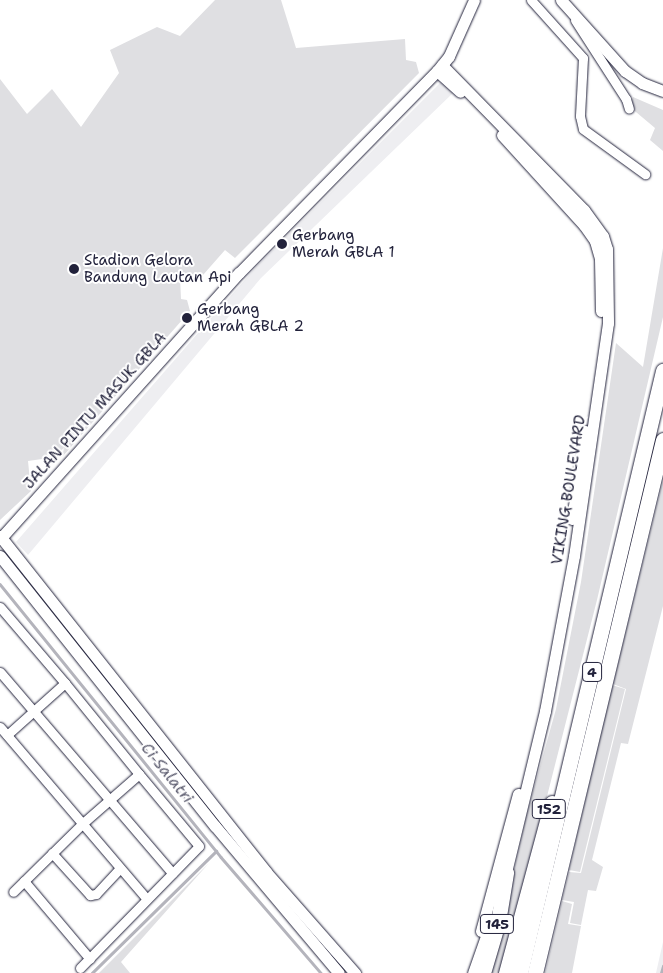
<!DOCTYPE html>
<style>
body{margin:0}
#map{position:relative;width:663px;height:973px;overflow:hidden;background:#fff;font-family:"Shantell Sans",sans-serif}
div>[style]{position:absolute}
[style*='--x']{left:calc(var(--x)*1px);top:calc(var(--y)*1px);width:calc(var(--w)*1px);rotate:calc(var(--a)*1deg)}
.built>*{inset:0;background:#eeeef1}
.green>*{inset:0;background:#dfdfe2}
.stream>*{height:2.5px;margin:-1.25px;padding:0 1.25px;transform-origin:1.25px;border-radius:1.25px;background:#b4b4bc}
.roads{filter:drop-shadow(0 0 1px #22223b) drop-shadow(0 0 1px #22223b)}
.street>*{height:9px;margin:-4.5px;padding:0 4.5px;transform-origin:4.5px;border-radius:4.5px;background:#fff}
.secondary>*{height:11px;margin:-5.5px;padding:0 5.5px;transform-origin:5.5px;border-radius:5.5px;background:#fff}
.highway>*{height:15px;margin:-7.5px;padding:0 7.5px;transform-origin:7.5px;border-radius:7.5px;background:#fff}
.dots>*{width:14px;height:14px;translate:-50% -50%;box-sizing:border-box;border:2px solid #fff;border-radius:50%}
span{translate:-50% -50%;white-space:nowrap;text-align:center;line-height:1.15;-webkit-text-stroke:4px #fff;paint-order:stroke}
.shield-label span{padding:1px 4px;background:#fff;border:1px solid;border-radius:4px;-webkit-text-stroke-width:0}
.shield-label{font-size:14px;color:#22223b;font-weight:700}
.poi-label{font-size:15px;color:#22223b}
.left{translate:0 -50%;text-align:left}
.street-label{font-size:15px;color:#22223b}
.water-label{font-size:16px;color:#5c5c6f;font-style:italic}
</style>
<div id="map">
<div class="built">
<i style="clip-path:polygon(442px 81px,453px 93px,261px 278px,28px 555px,16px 542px,212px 317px,257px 266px)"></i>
<i style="clip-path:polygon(663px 942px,663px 973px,656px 973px)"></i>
</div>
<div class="green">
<i style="clip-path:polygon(215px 0,281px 0,296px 48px,405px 39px,406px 60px,416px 62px,419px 73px,235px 258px,225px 250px,203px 275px,180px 277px,181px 299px,187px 300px,190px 311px,63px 456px,28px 461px,31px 491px,0 520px,0 79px,27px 114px,52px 89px,81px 127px,119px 73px,110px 50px,157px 27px,180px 36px)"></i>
<i style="clip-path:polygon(633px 97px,663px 110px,663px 151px,650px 140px,655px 128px,630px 107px)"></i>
<i style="clip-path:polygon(663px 248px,663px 317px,597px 600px,502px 973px,490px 973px,527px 813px,556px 709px,581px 582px,616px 343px,643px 367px)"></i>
<i style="clip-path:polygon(663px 480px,663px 606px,628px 744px,621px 743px,592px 860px,603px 867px,596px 891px,588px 890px,581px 925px,570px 923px,574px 902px,562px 900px,569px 872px,581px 873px,626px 689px,613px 684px)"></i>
<i style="clip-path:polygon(612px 685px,625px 689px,580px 872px,569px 870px)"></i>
<i style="clip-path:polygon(209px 863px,121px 962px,130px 973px,99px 973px)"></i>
<i style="clip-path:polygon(562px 901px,572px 904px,568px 924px,581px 926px,572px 973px,545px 973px)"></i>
</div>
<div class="stream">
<i style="--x:0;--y:584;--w:351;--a:51"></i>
<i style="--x:221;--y:857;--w:153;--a:49.2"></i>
<i style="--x:92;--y:973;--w:174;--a:-44.5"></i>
<i style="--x:661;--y:973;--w:7;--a:-74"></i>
</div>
<div class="roads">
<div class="street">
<i style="--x:531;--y:0;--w:78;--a:48.1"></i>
<i style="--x:583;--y:58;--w:58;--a:93"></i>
<i style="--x:580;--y:116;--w:13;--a:77"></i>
<i style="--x:583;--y:129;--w:77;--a:36"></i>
<i style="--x:575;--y:20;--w:94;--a:57.2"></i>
<i style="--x:626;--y:99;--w:10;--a:73"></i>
<i style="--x:0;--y:607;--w:100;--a:49.5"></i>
<i style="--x:0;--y:672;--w:265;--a:49.4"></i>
<i style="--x:0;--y:727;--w:225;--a:49.5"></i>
<i style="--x:7;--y:735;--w:78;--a:-41.9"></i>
<i style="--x:65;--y:683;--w:117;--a:50.9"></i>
<i style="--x:139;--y:774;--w:74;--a:138.8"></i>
<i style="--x:83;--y:823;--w:98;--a:135.4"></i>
<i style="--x:52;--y:853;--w:57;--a:47.9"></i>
<i style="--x:90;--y:895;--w:6;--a:-9"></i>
<i style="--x:96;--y:894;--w:35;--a:-47"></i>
<i style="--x:24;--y:881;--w:102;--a:49.8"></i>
<i style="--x:80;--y:968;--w:170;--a:-45.7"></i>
<i style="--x:199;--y:846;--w:94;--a:-129.8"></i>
</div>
<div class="secondary">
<i style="--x:561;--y:0;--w:96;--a:48"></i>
<i style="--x:625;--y:71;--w:21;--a:35"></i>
<i style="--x:642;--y:83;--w:22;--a:21"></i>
<i style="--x:442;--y:65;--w:203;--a:45.6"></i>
<i style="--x:584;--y:210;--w:32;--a:54"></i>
<i style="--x:603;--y:236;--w:14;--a:73"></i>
<i style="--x:607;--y:249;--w:74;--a:89.2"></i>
<i style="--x:608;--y:323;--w:235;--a:98.3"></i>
<i style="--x:574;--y:556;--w:158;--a:100.6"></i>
<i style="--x:545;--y:711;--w:175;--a:103.6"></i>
<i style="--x:437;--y:71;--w:31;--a:42"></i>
<i style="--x:502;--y:135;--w:122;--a:47.7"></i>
<i style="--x:584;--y:225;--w:19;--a:55"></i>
<i style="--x:595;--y:241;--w:19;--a:74"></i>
<i style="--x:600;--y:259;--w:52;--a:88.9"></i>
<i style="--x:572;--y:519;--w:89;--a:-81.6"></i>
<i style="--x:0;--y:536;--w:429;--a:51.6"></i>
<i style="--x:266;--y:872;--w:135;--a:48.6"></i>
<i style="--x:0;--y:539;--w:358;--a:-48.1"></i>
<i style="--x:239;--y:273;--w:283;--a:-45.6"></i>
<i style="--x:437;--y:71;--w:19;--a:-51"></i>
<i style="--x:449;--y:56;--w:61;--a:-65.9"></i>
<i style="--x:0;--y:556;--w:345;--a:51.5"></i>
<i style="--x:215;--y:826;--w:192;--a:49.9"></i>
<i style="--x:481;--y:931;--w:142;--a:-74.9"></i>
<i style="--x:473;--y:973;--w:54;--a:-70.6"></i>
</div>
<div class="highway">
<i style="--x:483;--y:973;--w:53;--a:-73.6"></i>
<i style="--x:498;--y:922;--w:50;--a:-80.7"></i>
<i style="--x:506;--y:973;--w:176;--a:-74.9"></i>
<i style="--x:520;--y:973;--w:619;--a:-76.64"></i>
<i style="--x:535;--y:973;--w:548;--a:-76.5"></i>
</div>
</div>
<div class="dots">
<i style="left:282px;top:244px;background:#22223b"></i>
<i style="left:74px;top:269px;background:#22223b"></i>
<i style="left:187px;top:318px;background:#22223b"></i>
</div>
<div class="shield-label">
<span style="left:592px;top:672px">4</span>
<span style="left:549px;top:809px">152</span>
<span style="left:497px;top:924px">145</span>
</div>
<div class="poi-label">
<span class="left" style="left:292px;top:244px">Gerbang<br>Merah GBLA 1</span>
<span class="left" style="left:84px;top:269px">Stadion Gelora<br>Bandung Lautan Api</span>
<span class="left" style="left:197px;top:318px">Gerbang<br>Merah GBLA 2</span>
</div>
<div class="street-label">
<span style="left:95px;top:411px;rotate:-48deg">JALAN PINTU MASUK GBLA</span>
<span style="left:569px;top:490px;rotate:-81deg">VIKING BOULEVARD</span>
</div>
<div class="water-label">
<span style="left:167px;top:773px;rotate:51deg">Ci Salatri</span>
</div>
</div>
